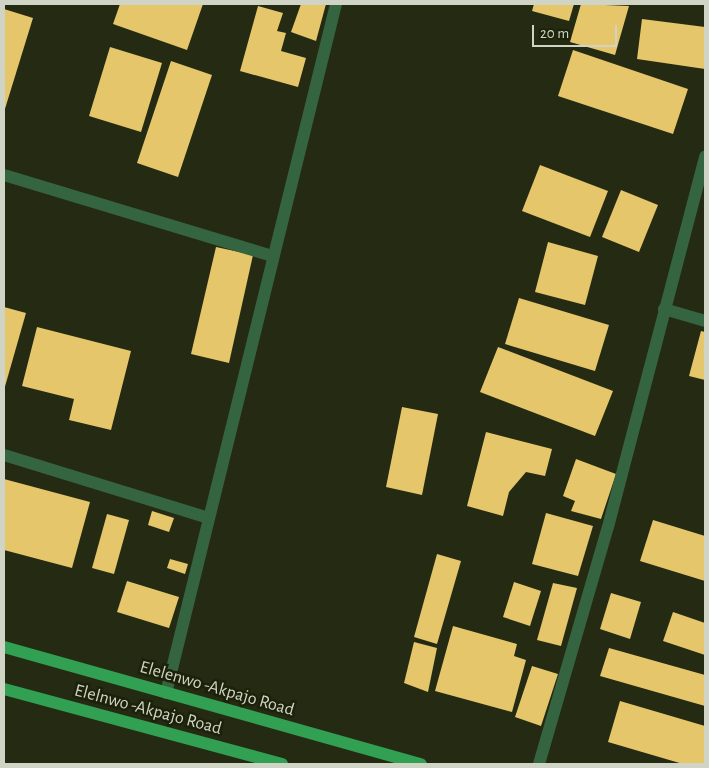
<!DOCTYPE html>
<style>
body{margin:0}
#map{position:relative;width:709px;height:768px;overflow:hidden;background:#252b13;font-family:"Alegreya Sans",sans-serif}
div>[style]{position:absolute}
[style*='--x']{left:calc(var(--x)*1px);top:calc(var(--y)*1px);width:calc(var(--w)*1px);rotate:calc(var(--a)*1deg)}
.building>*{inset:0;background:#e5c66a}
.minor>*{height:12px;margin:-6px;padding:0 6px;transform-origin:6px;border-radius:6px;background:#356540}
.major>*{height:12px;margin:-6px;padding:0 6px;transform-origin:6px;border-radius:6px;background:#32a053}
span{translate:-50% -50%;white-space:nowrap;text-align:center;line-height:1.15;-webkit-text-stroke:5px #1c2209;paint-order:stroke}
.street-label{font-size:18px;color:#d0d4c5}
.frame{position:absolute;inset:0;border:5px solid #d0d4c5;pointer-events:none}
.scale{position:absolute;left:532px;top:25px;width:85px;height:22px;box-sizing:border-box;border:2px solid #d0d4c5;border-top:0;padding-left:6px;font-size:15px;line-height:18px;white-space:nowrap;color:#d0d4c5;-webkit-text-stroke:4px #1c2209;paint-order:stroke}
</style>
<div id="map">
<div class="building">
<i style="clip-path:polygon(120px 4px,203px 4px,187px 50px,113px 24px)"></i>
<i style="clip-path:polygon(301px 4px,326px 4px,316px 41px,291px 32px)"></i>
<i style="clip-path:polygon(534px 4px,574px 4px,569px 21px,532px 11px)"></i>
<i style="clip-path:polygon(581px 4px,629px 6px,615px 55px,570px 42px)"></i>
<i style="clip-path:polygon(258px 6px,283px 13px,277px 31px,286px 33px,281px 51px,306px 58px,298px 87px,240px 71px)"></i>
<i style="clip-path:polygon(4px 9px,33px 18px,4px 112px)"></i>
<i style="clip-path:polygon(642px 19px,705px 27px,705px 69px,637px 59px)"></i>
<i style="clip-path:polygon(110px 47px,162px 63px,141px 132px,89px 116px)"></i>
<i style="clip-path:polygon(573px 50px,688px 89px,673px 134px,558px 96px)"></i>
<i style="clip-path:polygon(171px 61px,212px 75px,178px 177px,137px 163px)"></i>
<i style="clip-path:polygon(540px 165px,608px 191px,590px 237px,522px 211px)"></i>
<i style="clip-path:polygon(621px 190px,658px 205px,639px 252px,602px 237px)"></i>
<i style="clip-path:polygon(548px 242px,598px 256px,585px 305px,535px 292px)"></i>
<i style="clip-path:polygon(216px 247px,253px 255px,229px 363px,191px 354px)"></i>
<i style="clip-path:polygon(519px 298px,609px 325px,595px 371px,505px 344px)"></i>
<i style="clip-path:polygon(4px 307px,26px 313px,4px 390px)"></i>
<i style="clip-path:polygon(37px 327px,131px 351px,111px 430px,69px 420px,74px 399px,22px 386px)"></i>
<i style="clip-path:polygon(701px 331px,705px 332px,705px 380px,689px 376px)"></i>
<i style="clip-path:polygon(498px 347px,613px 391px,595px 436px,480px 392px)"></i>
<i style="clip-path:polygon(402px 407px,438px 414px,422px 495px,386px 487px)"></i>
<i style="clip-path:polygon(486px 432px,552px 449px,545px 476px,526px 472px,509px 492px,503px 516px,467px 506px)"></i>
<i style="clip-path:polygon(576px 459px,616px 474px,601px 519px,571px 511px,575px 501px,563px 496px)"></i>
<i style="clip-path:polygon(4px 479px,90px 502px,72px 568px,4px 550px)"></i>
<i style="clip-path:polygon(152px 511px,174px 518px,169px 532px,148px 525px)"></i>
<i style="clip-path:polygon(546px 513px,593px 526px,578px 576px,532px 564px)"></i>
<i style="clip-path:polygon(107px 514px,129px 520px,114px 574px,92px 568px)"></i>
<i style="clip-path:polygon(653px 520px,705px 536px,705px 581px,640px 561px)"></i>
<i style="clip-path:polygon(437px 554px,461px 561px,437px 644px,414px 637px)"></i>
<i style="clip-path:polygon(170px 559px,188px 564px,185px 574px,167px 568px)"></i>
<i style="clip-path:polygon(127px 581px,179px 597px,169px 628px,117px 612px)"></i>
<i style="clip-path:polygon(514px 582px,541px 591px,530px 626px,503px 617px)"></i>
<i style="clip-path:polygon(553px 583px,577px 588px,561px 646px,537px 640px)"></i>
<i style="clip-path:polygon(611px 593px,641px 602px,630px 639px,600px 629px)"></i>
<i style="clip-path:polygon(673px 612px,705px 623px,705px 655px,663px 641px)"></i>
<i style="clip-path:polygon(453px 626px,517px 644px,514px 656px,526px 660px,512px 712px,435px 691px)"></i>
<i style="clip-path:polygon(414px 642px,437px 648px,428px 692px,404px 683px)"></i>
<i style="clip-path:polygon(609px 648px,705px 675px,705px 706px,600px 676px)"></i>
<i style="clip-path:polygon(532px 666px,558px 674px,541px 726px,515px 717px)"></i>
<i style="clip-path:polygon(620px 701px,705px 726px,705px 764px,683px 764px,608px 742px)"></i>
</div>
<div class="minor">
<i style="--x:4;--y:175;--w:281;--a:16.8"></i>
<i style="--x:664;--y:309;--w:43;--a:16.3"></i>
<i style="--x:4;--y:455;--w:214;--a:17.1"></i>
<i style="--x:166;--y:693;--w:710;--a:-76.14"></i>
<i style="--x:539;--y:764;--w:247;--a:-73.8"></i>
<i style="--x:608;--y:527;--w:383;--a:-75.3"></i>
</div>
<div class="major">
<i style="--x:4;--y:647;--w:433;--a:15.7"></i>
<i style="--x:4;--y:689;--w:288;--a:15.1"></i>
</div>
<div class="street-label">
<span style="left:217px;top:689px;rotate:16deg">Elelenwo -Akpajo Road</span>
<span style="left:148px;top:710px;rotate:15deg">Elelnwo -Akpajo Road</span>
</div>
<div class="frame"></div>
<div class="scale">20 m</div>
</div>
